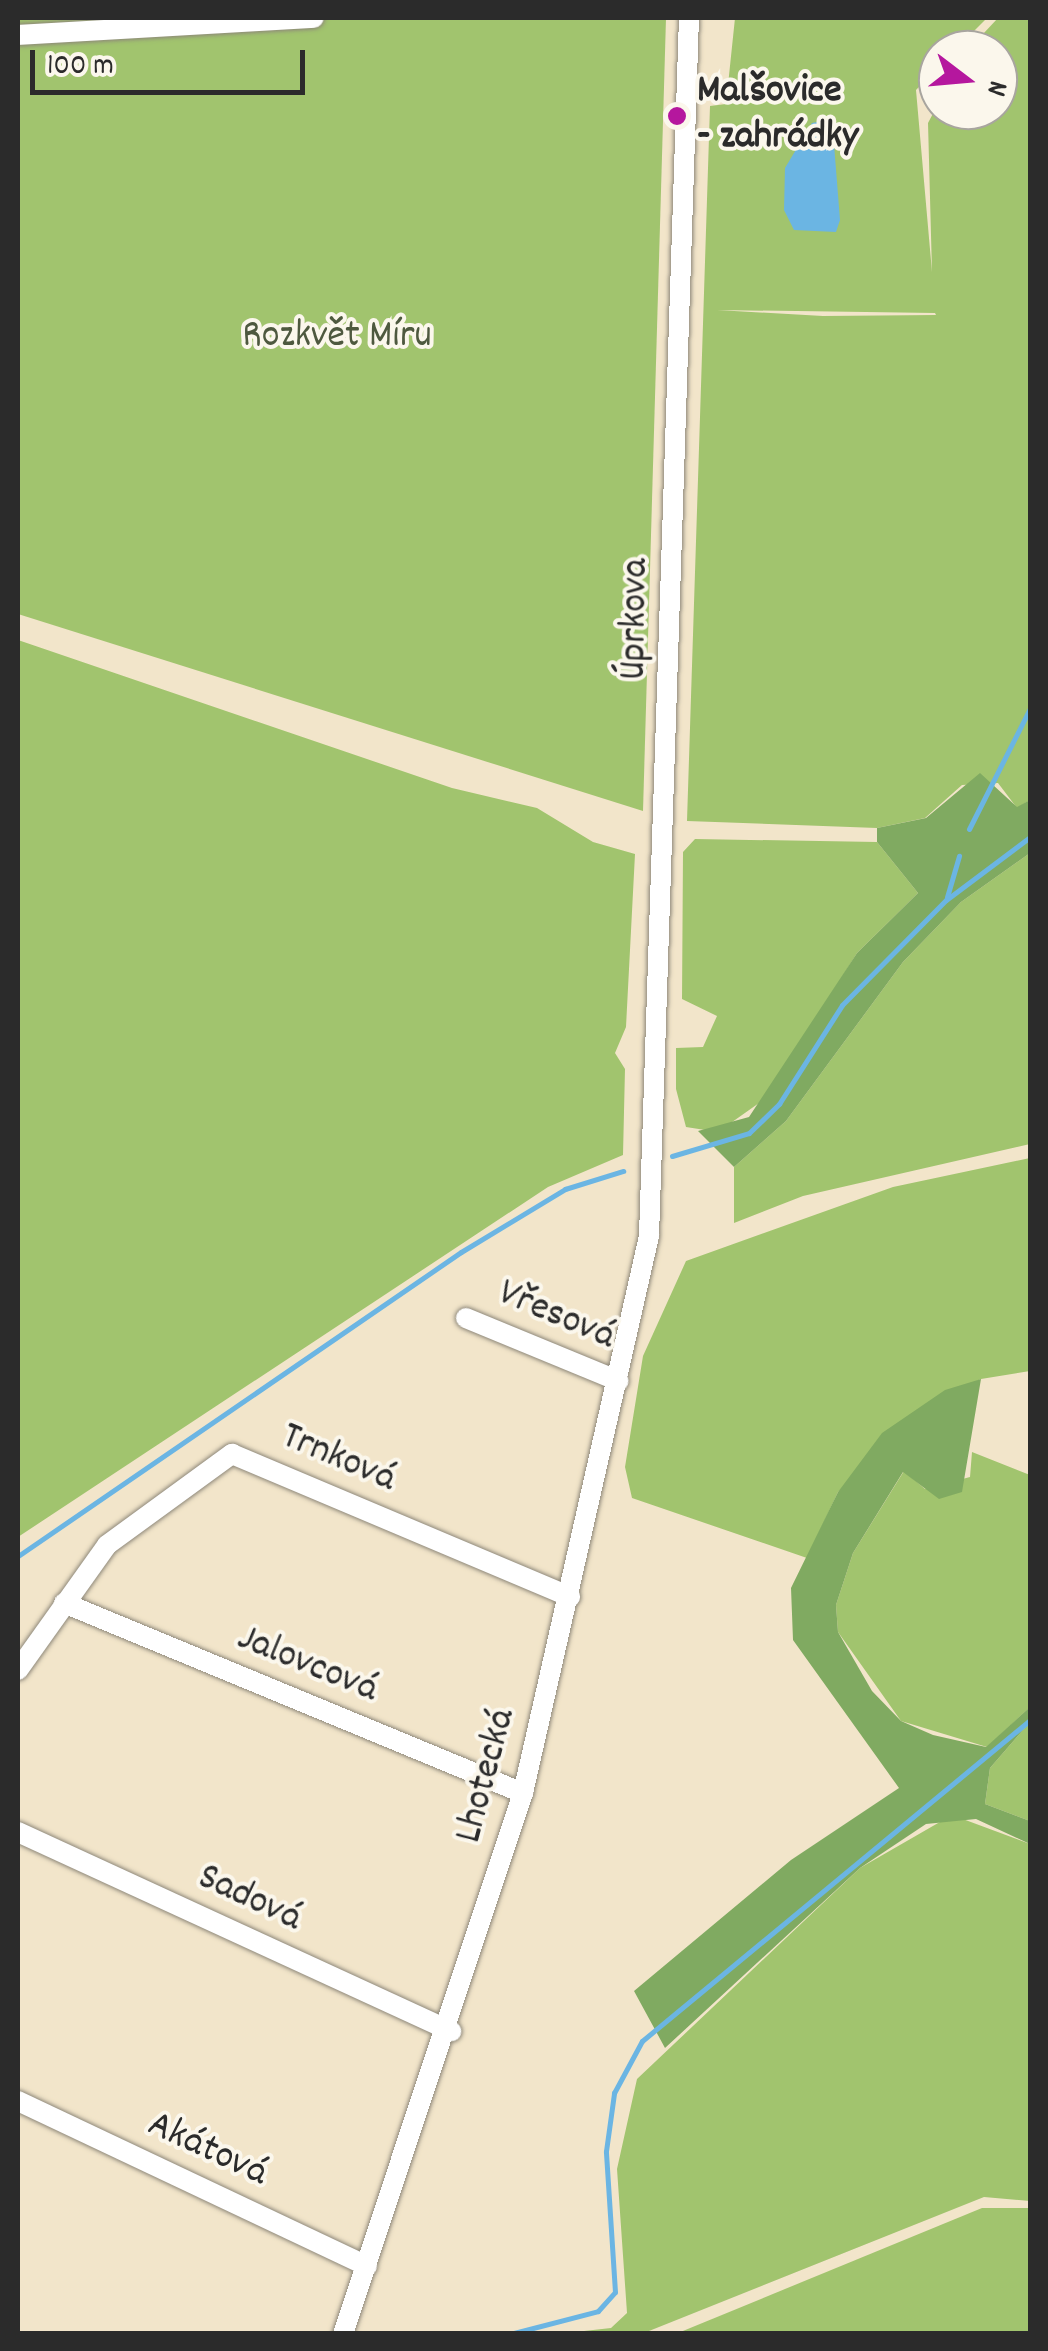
<!DOCTYPE html>
<meta charset="utf-8">
<style>
body{margin:0}
#map{position:relative;width:1048px;height:2351px;overflow:hidden;background:#f2e5ca;font-family:Dekko,sans-serif}
div>[style]{position:absolute}
[style*='--x']{left:calc(var(--x)*1px);top:calc(var(--y)*1px);width:calc(var(--w)*1px);rotate:calc(var(--a)*1deg)}
.green>*{inset:0;background:#a1c46e}
.forest>*{inset:0;background:#80aa61}
.water>*{inset:0;background:#6bb5e3}
.stream>*{height:5px;margin:-2.5px;padding:0 2.5px;transform-origin:2.5px;border-radius:2.5px;background:#6bb5e3}
.roads{filter:drop-shadow(0 0 2px #8e887a) drop-shadow(0 0 2px #8e887a)}
.minor>*{height:20px;margin:-10px;padding:0 10px;transform-origin:10px;border-radius:10px;background:#fff}
.dots>*{width:28px;height:28px;translate:-50% -50%;box-sizing:border-box;border:5px solid #fbf7ec;border-radius:50%}
span{translate:-50% -50%;white-space:nowrap;text-align:center;line-height:1.15;-webkit-text-stroke:8px #fbf7ec;paint-order:stroke}
.poi-label{font-size:40px;color:#2b2b2b;font-weight:700}
.left{translate:0 -50%;text-align:left}
.park-label{font-size:40px;color:#4e593f}
.street-label{font-size:40px;color:#2b2b2b}
.frame{position:absolute;inset:0;border:20px solid #2b2b2b;pointer-events:none}
.north{position:absolute;left:918px;top:30px;width:100px;height:100px;box-sizing:border-box;background:#fbf7ec;border:2px solid #a8a59f;border-radius:50%;rotate:106deg;font-size:28px;font-weight:700;line-height:40px;text-align:center;color:#2b2b2b}
.north::after{content:'';display:block;margin:auto;width:35px;height:45px;background:#b5179e;clip-path:polygon(50% 0,100% 100%,50% 72%,0 100%)}
.scale{position:absolute;left:30px;top:50px;width:275px;height:45px;box-sizing:border-box;border:5px solid #2b2b2b;border-top:0;padding-left:12px;font-size:30px;line-height:35px;white-space:nowrap;color:#2b2b2b;-webkit-text-stroke:8px #fbf7ec;paint-order:stroke}
</style>
<div id="map">
<div class="green">
<i style="clip-path:polygon(18px 18px,666px 18px,643px 811px,18px 614px)"></i>
<i style="clip-path:polygon(evenodd,735px 18px,987px 18px,955px 50px,938px 50px,938px 67px,916px 90px,932px 272px,928px 123px,938px 104px,998px 110px,998px 50px,968px 50px,998px 18px,1030px 18px,1030px 800px,1017px 808px,998px 783px,962px 785px,925px 818px,877px 828px,687px 821px,710px 106px,726px 104px,735px 18px,717px 310px,935px 313px,936px 315px,823px 316px,717px 310px)"></i>
<i style="clip-path:polygon(18px 640px,452px 788px,537px 808px,593px 842px,635px 854px,626px 1027px,615px 1053px,625px 1069px,623px 1155px,548px 1187px,18px 1537px)"></i>
<i style="clip-path:polygon(695px 839px,877px 842px,918px 893px,857px 953px,766px 1098px,718px 1132px,686px 1127px,676px 1089px,676px 1048px,703px 1047px,717px 1016px,682px 999px,683px 852px)"></i>
<i style="clip-path:polygon(1030px 853px,1030px 1144px,803px 1196px,734px 1223px,734px 1167px,786px 1121px,903px 962px,961px 902px)"></i>
<i style="clip-path:polygon(1030px 1158px,1030px 1371px,981px 1379px,930px 1402px,838px 1492px,807px 1558px,632px 1498px,625px 1467px,643px 1356px,686px 1261px,893px 1187px)"></i>
<i style="clip-path:polygon(972px 1452px,1030px 1475px,1030px 1707px,987px 1747px,901px 1721px,838px 1632px,836px 1605px,853px 1553px,904px 1471px,925px 1489px,970px 1477px)"></i>
<i style="clip-path:polygon(1030px 1722px,1030px 1821px,985px 1804px,990px 1768px)"></i>
<i style="clip-path:polygon(952px 1815px,1030px 1844px,1030px 2201px,984px 2197px,644px 2333px,566px 2333px,611px 2328px,627px 2313px,617px 2169px,637px 2079px,860px 1868px)"></i>
<i style="clip-path:polygon(982px 2208px,1030px 2208px,1030px 2333px,678px 2333px)"></i>
</div>
<div class="forest">
<i style="clip-path:polygon(980px 773px,1017px 807px,1030px 800px,1030px 853px,961px 902px,903px 962px,786px 1121px,734px 1167px,698px 1131px,749px 1117px,857px 953px,918px 893px,877px 842px,877px 828px,926px 818px)"></i>
<i style="clip-path:polygon(981px 1379px,962px 1492px,939px 1499px,903px 1472px,853px 1553px,836px 1605px,838px 1632px,872px 1691px,901px 1721px,933px 1735px,986px 1747px,1030px 1707px,1030px 1722px,990px 1768px,985px 1804px,1030px 1821px,1030px 1844px,976px 1819px,926px 1824px,860px 1868px,665px 2048px,634px 1991px,791px 1860px,899px 1788px,793px 1640px,791px 1588px,838px 1492px,882px 1433px,945px 1390px)"></i>
</div>
<div class="water">
<i style="clip-path:polygon(832px 119px,840px 220px,836px 232px,794px 230px,784px 210px,785px 168px,812px 123px)"></i>
</div>
<div class="stream">
<i style="--x:969;--y:829;--w:136;--a:-63.2"></i>
<i style="--x:947;--y:897;--w:43;--a:-73.7"></i>
<i style="--x:672;--y:1156;--w:80;--a:-16.6"></i>
<i style="--x:749;--y:1133;--w:42;--a:-44"></i>
<i style="--x:779;--y:1104;--w:117;--a:-57.5"></i>
<i style="--x:842;--y:1005;--w:148;--a:-45.3"></i>
<i style="--x:946;--y:900;--w:105;--a:-36.9"></i>
<i style="--x:18;--y:1556;--w:537;--a:-34.46"></i>
<i style="--x:461;--y:1252;--w:122;--a:-31.2"></i>
<i style="--x:565;--y:1189;--w:61;--a:-17.2"></i>
<i style="--x:510;--y:2334;--w:91;--a:-14.6"></i>
<i style="--x:598;--y:2311;--w:25;--a:-48"></i>
<i style="--x:615;--y:2292;--w:141;--a:-93.7"></i>
<i style="--x:606;--y:2151;--w:59;--a:-82.1"></i>
<i style="--x:614;--y:2093;--w:59;--a:-61.7"></i>
<i style="--x:642;--y:2041;--w:504;--a:-39.6"></i>
</div>
<div class="roads">
<div class="minor">
<i style="--x:18;--y:35;--w:296;--a:-3.3"></i>
<i style="--x:466;--y:1318;--w:165;--a:22.4"></i>
<i style="--x:64;--y:1603;--w:497;--a:22.5"></i>
<i style="--x:18;--y:1670;--w:153;--a:-54.5"></i>
<i style="--x:107;--y:1545;--w:155;--a:-36.1"></i>
<i style="--x:232;--y:1454;--w:367;--a:22.9"></i>
<i style="--x:18;--y:1832;--w:477;--a:24.7"></i>
<i style="--x:18;--y:2101;--w:386;--a:25.3"></i>
<i style="--x:343;--y:2334;--w:570;--a:-71.6"></i>
<i style="--x:523;--y:1793;--w:571;--a:-77.25"></i>
<i style="--x:649;--y:1236;--w:1219;--a:-88.12"></i>
</div>
</div>
<div class="dots">
<i style="left:677px;top:116px;background:#b5179e"></i>
</div>
<div class="poi-label">
<span class="left" style="left:697px;top:116px">Malšovice<br>- zahrádky</span>
</div>
<div class="park-label">
<span style="left:337px;top:338px">Rozkvět Míru</span>
</div>
<div class="street-label">
<span style="left:637px;top:619px;rotate:-89deg">Úprkova</span>
<span style="left:556px;top:1317px;rotate:23deg">Vřesová</span>
<span style="left:338px;top:1460px;rotate:23deg">Trnková</span>
<span style="left:307px;top:1666px;rotate:22deg">Jalovcová</span>
<span style="left:488px;top:1776px;rotate:-75deg">Lhotecká</span>
<span style="left:249px;top:1900px;rotate:25deg">Sadová</span>
<span style="left:207px;top:2151px;rotate:25deg">Akátová</span>
</div>
<div class="frame"></div>
<div class="north">N</div>
<div class="scale">100 m</div>
</div>
